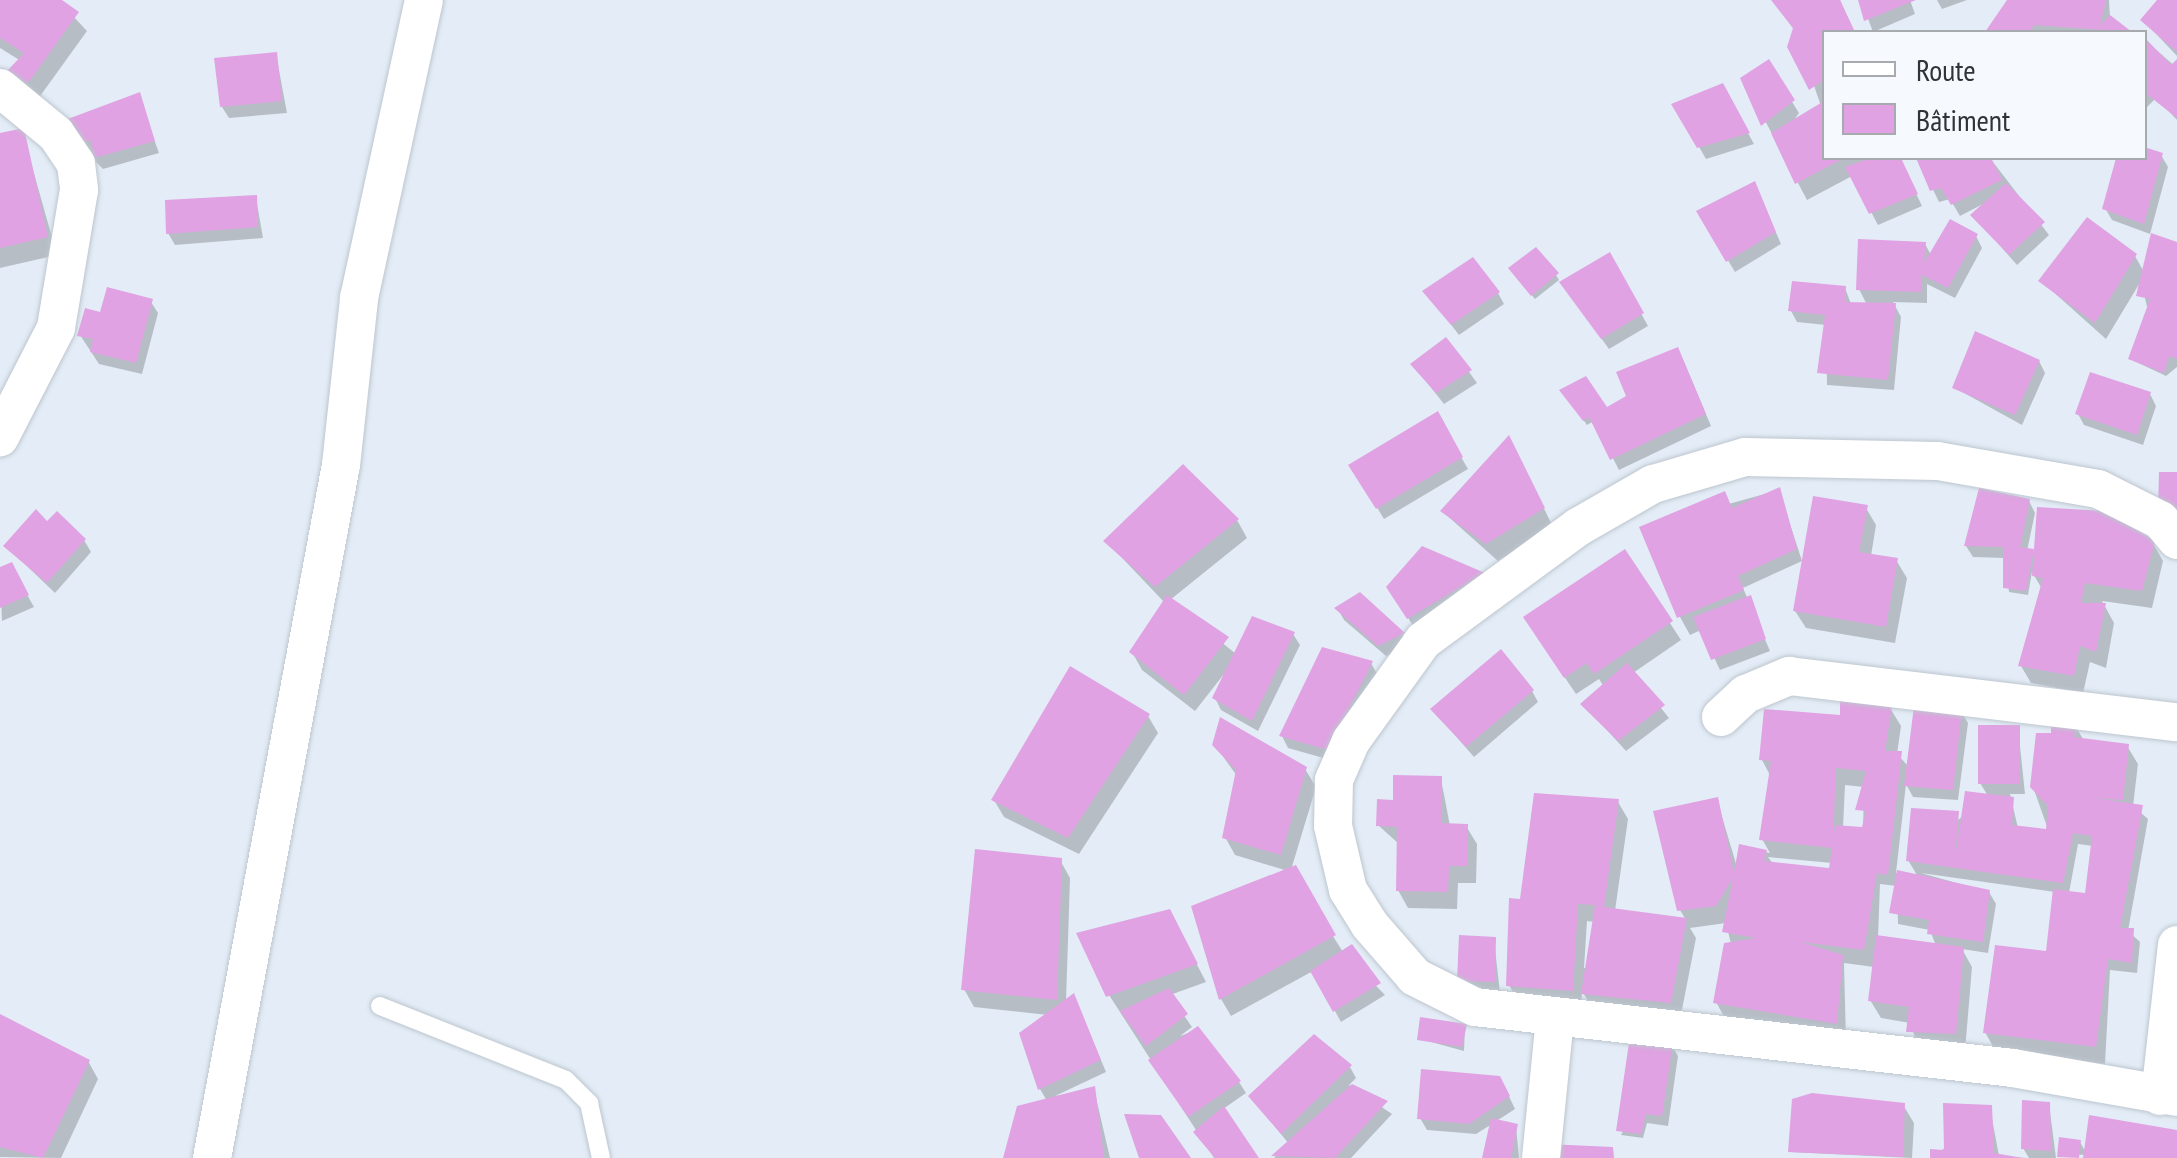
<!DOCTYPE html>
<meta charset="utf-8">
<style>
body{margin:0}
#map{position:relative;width:2177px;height:1158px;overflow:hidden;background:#e4edf7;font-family:"PT Sans Narrow",sans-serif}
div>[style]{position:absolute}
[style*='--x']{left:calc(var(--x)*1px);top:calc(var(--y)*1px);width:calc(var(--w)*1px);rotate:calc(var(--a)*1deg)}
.shadow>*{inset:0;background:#0003}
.building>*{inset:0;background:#e0a2e2}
.roads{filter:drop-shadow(0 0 2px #bdc6cf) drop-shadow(0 0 2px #bdc6cf)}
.lane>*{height:18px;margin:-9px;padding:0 9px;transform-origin:9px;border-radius:9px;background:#fff}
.street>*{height:38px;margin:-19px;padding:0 19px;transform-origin:19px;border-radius:19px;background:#fff}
span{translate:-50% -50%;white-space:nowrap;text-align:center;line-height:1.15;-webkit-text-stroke:10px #f6fafe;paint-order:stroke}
.legend{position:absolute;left:1822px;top:30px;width:325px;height:130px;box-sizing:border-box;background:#f6fafe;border:2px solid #a7aaae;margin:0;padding:12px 18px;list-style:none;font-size:30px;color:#303337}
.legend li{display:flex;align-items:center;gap:20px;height:50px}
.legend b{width:50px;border:2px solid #a7aaae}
</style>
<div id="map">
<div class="shadow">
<i style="clip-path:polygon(0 0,58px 0,87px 31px,38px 99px,10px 71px,21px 61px,0 48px)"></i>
<i style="clip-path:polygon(1772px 0,1840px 0,1854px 32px,1824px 32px,1824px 158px,1899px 158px,1922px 206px,1878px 225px,1852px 176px,1807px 200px,1743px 79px,1768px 63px,1799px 113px,1792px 123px,1821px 106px,1795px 31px)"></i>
<i style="clip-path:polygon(1861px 0,1910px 0,1915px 14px,1873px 32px)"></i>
<i style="clip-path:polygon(1937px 0,1967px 0,1942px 9px)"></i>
<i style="clip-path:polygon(2008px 0,2109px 0,2110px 18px,2128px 32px,1987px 32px)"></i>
<i style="clip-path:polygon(2160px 0,2177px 0,2177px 56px,2143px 20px)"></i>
<i style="clip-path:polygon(2145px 40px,2177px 68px,2177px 120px,2156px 98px,2144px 110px)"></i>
<i style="clip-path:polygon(276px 54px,287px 113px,229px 118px,222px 107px)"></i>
<i style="clip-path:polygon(1722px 86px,1754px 144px,1706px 159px,1675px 105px)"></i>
<i style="clip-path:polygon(138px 95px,159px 153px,103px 169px,79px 145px)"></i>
<i style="clip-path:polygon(22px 131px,57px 255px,0 268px,0 136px)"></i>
<i style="clip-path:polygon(2161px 155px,2168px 167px,2150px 234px,2112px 220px,2105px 208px,2119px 158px)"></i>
<i style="clip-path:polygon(1918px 158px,1990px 158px,2049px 235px,2017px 265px,1973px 215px,1983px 204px,1960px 216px,1950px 199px,1939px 202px)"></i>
<i style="clip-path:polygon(1760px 196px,1781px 244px,1735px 272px,1699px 212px)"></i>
<i style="clip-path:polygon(256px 198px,263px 238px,175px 245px,168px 233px)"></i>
<i style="clip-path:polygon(1976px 236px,1982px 248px,1955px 298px,1927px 284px,1927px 303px,1893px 302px,1901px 317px,1894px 390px,1827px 385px,1826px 325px,1797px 322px,1791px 311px,1845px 288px,1851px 304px,1867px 305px,1859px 289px,1925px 244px,1931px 255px)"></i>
<i style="clip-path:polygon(2177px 245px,2177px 367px,2166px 376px,2130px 359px,2148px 311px,2141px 281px,2106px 339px,2041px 281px,2135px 256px,2144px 272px)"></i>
<i style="clip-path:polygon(1609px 255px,1648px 326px,1609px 349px,1569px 294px)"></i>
<i style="clip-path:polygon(1514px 274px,1556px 275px,1559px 280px,1535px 299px)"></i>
<i style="clip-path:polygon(1426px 292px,1498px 293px,1504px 304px,1459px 335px)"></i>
<i style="clip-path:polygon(151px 302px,158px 313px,142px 374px,99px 364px,80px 335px,102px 315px)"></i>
<i style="clip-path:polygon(1446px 340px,1477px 383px,1444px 404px,1413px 365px)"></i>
<i style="clip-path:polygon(2039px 361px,2045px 373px,2022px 425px,1955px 388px)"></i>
<i style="clip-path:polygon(1684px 362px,1711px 426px,1619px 470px,1594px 421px,1587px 425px,1565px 395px,1606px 411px)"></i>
<i style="clip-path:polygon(2150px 394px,2156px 406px,2143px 445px,2084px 425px,2078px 414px)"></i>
<i style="clip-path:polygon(1437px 415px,1468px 469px,1384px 519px,1352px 466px)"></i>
<i style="clip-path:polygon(1518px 455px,1553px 527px,1498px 561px,1443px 512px)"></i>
<i style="clip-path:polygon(1779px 490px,1802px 561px,1743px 588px,1770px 651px,1720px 670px,1701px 630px,1690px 635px,1680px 617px,1642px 528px)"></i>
<i style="clip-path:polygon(1981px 491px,2029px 501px,2035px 513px,2027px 551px,2153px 543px,2163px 561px,2152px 608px,2102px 601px,2114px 623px,2106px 668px,2090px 662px,2083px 693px,2031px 683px,2021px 666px,2042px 589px,2032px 572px,2028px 595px,2009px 592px,2005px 558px,1973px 557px,1966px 546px)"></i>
<i style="clip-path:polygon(1866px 508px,1876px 525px,1871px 556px,1896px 560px,1907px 578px,1895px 643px,1806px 628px,1795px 611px)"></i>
<i style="clip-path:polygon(1237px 520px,1247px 538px,1170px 600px,1236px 654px,1293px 634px,1300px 645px,1258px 731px,1221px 710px,1215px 698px,1224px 674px,1195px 711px,1142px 670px,1132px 652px,1165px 603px,1106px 541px)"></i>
<i style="clip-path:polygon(84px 540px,91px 552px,55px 593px,7px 547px)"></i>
<i style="clip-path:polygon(1624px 552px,1681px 640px,1633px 673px,1669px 718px,1626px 751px,1584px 705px,1604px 687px,1599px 679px,1576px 694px,1536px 635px)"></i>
<i style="clip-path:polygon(0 569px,15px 573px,34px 607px,2px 621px)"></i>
<i style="clip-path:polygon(1483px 575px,1415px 629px,1389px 587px)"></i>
<i style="clip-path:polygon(1360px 595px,1403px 635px,1409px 646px,1386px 656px,1344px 620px,1338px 609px)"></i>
<i style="clip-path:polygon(1371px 663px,1377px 674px,1334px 761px,1288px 748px,1282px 736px)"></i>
<i style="clip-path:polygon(1532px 691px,1538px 702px,1474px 757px,1433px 710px)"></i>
<i style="clip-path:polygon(evenodd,1890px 708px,1901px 726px,1897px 754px,1909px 767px,1961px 711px,1968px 723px,1958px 800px,1913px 797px,1906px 784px,1896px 873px,1918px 877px,1908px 860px,1988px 796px,1980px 783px,2018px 727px,2025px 794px,2010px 794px,2018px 828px,2049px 832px,2033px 787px,2054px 736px,2075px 725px,2084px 741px,2127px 746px,2138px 764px,2133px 806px,2148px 819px,2128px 931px,2140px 942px,2137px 973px,2110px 970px,2105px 1064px,1995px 1050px,1985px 1032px,2051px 955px,2055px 892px,1921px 873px,1989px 892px,1996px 904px,1988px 953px,1962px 949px,1972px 967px,1965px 1051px,1919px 1049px,1910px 1023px,1881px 1018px,1870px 1000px,1874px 967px,1844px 963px,1846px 1041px,1726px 1020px,1716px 1002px,1731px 944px,1726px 923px,1690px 928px,1696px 938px,1680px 1020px,1594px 1011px,1582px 991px,1581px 1007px,1519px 1003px,1509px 985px,1522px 902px,1618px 802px,1628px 819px,1615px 911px,1686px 920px,1680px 910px,1717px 800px,1737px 867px,1741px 847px,1770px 853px,1762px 839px,1771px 777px,1762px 760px,1843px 718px,1890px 708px,1845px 785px,1864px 787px,1863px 830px,1843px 828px,1845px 785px,1890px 708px,2078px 844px,2093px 846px,2087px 895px,2069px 893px,2078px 844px,1890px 708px,1768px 857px,1832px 863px,1833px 871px,1773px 864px,1768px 857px,1890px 708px,1880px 884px,1897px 886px,1898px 924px,1930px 930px,1936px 946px,1878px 938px,1880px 884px,1890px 708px,1587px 921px,1595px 922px,1588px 968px,1584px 968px,1587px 921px)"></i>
<i style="clip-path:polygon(1148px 716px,1158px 733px,1079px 854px,1004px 817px,994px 800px)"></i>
<i style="clip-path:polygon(1214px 744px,1305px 769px,1316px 787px,1291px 870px,1343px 952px,1385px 995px,1341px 1022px,1313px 971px,1231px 1016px,1221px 999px,1194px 907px,1288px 871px,1235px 855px,1225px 837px,1237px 776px)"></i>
<i style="clip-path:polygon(1441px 779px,1450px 826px,1466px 826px,1477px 844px,1476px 883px,1458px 883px,1457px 909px,1408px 908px,1398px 890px,1399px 844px,1379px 826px)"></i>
<i style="clip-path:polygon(1060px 860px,1070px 878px,1066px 1002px,1079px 1008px,1106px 1072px,1055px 1096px,1094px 1089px,1110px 1158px,1006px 1158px,1047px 1101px,1040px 1089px,1048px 1015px,974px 1007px,964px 989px)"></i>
<i style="clip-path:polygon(1179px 930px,1206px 982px,1170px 995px,1192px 1027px,1180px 1036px,1197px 1030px,1239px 1082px,1246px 1093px,1223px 1109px,1256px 1158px,1214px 1158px,1109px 995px)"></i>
<i style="clip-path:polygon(1494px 940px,1500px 993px,1466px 992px,1460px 980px)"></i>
<i style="clip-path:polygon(0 1017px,88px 1061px,98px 1079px,61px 1158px,0 1157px)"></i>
<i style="clip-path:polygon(1465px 1027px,1464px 1051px,1420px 1039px)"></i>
<i style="clip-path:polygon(1671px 1044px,1678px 1056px,1668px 1126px,1647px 1123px,1643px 1138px,1621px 1135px)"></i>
<i style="clip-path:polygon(1350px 1067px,1356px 1078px,1349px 1085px,1392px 1114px,1351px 1158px,1274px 1158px,1289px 1144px,1251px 1097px)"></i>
<i style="clip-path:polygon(1506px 1090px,1515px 1109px,1495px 1122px,1516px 1126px,1519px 1158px,1484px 1158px,1492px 1124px,1476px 1134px,1427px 1130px,1420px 1118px)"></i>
<i style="clip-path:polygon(2049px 1104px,2056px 1158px,2029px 1158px,2023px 1148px)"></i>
<i style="clip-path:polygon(1903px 1105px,1914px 1123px,1912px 1158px,1790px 1152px)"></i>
<i style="clip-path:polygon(1990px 1108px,1999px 1156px,2027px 1158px,1933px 1158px)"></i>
<i style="clip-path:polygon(2177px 1132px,2177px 1158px,2058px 1154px,2080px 1142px,2086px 1153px)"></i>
</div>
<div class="building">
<i style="clip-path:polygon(0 0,62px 0,79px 12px,28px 83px,7px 71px,24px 53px,0 38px)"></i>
<i style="clip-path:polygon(1771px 0,1840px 0,1855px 32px,1824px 32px,1824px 80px,1809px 90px,1787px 47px,1793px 28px)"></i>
<i style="clip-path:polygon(1858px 0,1916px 0,1864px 21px)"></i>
<i style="clip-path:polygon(2007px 0,2106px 0,2100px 25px,2110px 15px,2132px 32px,2034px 25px,2030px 32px,1985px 32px)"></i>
<i style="clip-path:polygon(2157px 0,2177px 0,2177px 52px,2140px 20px)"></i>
<i style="clip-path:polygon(2144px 37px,2171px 65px,2177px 59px,2177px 118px,2144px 92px)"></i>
<i style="clip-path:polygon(277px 52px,282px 101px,220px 107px,214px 58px)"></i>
<i style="clip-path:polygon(1769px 59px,1795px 100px,1761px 126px,1740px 78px)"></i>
<i style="clip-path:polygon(1723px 83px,1750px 133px,1697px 148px,1671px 104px)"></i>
<i style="clip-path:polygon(140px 92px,155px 141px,94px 158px,91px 140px,77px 146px,65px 120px)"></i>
<i style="clip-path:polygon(1824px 101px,1824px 158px,1844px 158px,1795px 184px,1771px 133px)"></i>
<i style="clip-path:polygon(24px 128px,48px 237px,0 248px,0 133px)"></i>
<i style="clip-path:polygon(2144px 147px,2163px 153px,2144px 224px,2102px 209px,2116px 158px,2144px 158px)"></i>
<i style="clip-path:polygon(1871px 158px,1901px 158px,1918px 194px,1869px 214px,1845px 167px)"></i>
<i style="clip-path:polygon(1916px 158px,1991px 158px,2002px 180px,1951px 205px,1941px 188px,1930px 191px)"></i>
<i style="clip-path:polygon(1755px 181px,1776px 232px,1726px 262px,1696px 211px)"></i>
<i style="clip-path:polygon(2006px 183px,2045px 222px,2009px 255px,1970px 215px)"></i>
<i style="clip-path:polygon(257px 195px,258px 227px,166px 234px,165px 200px)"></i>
<i style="clip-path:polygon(2087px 217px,2137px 254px,2095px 323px,2038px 281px)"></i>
<i style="clip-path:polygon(1950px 219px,1978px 234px,1948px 288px,1922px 275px,1922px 292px,1856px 290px,1858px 239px,1926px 242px,1924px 263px)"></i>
<i style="clip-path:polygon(2151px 233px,2177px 242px,2177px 359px,2169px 356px,2164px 373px,2128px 359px,2150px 299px,2136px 296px)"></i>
<i style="clip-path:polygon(1536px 247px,1559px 273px,1531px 296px,1508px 268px)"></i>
<i style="clip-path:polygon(1610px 252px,1644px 313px,1601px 339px,1559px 282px)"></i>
<i style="clip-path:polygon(1473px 257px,1500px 292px,1451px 325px,1422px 291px)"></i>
<i style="clip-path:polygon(1792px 281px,1846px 286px,1845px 302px,1896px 303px,1888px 380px,1817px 373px,1825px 315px,1788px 311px)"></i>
<i style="clip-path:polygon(107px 287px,153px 299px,136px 363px,90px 352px,93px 339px,77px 336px,85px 308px,100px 312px)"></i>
<i style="clip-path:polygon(1975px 331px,2040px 360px,2015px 415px,1952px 388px)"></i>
<i style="clip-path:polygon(1446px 337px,1472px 370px,1436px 393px,1410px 364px)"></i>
<i style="clip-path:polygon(1678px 347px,1706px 414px,1610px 460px,1589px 417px,1583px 421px,1559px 390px,1586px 376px,1607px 407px,1626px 396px,1616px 372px)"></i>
<i style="clip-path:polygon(2090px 372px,2151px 392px,2137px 435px,2075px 414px)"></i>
<i style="clip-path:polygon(1438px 411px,1463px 457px,1376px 509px,1348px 465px)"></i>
<i style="clip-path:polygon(1509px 435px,1545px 508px,1486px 544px,1440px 511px)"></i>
<i style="clip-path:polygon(1183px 464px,1239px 519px,1155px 587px,1103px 541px)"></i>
<i style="clip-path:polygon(2159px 472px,2177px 472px,2177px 510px,2158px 510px)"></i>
<i style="clip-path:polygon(1780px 487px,1797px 549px,1738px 576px,1744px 590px,1677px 618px,1639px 527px,1725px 491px,1732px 508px)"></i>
<i style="clip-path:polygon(1979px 488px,2030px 499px,2020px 547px,2034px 549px,2037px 507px,2105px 511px,2155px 541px,2142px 591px,2085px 583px,2081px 603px,2106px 603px,2096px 652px,2080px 646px,2074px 676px,2018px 666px,2043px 578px,2032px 576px,2034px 549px,2026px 591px,2003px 588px,2003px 547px,1964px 546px)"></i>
<i style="clip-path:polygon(1813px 496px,1868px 505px,1859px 552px,1898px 558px,1886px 627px,1793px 611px)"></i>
<i style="clip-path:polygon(36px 509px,47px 521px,57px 511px,86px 539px,47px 583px,3px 546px)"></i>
<i style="clip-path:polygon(1422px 546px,1485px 573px,1407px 619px,1386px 587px)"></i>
<i style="clip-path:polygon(1625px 549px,1673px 621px,1594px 674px,1587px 663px,1564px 678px,1523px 617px)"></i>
<i style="clip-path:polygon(12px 562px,29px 595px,0 608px,0 567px)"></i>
<i style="clip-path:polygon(1360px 592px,1405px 633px,1378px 646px,1334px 608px)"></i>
<i style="clip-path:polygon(1167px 595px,1229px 637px,1184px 695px,1129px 652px)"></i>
<i style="clip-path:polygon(1751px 595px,1766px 639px,1711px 660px,1693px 617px)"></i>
<i style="clip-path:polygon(1252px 616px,1295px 632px,1252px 721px,1212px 698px)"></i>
<i style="clip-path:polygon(1322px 647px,1373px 661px,1328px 750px,1279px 736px)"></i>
<i style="clip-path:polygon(1501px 649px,1534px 690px,1466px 747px,1430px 709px)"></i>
<i style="clip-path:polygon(1627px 663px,1665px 705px,1618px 741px,1580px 704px)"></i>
<i style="clip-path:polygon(1070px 666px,1150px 714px,1068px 838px,991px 800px)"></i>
<i style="clip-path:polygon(evenodd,1840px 701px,1892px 706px,1885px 751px,1902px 751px,1888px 875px,1877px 873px,1864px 950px,1801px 942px,1843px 955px,1837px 1024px,1713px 1003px,1724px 943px,1756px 938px,1722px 932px,1733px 878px,1716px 906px,1677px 911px,1653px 811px,1718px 797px,1734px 873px,1739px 844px,1767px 850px,1764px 861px,1829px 868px,1832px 848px,1759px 840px,1771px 761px,1759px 760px,1764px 709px,1840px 715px,1840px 701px,1836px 768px,1866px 771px,1855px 810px,1866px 811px,1862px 827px,1835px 825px,1833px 842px,1836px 768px)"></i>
<i style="clip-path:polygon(1914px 706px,1962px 709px,1953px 790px,1904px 786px)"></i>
<i style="clip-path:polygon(1220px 717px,1307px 767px,1281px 855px,1222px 838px,1236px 770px,1212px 745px)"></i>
<i style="clip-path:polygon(2051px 722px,2076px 723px,2074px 737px,2129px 744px,2123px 800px,2094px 798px,2143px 805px,2120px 928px,2134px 928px,2132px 963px,2108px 959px,2096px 1047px,1983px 1033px,1995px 945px,2046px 951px,2053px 889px,2085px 893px,2092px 836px,2073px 833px,2063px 883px,1906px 861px,1911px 808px,1959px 811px,1955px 858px,1965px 791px,2014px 797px,2012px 825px,2046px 829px,2048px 806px,2030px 787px,2036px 733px,2051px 733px)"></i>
<i style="clip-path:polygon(1978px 725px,2020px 725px,2020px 784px,1978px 784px)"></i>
<i style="clip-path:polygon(1393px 775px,1442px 776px,1441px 823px,1468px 824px,1467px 866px,1449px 866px,1448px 892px,1396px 891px,1397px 827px,1376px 826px,1377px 799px,1393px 800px)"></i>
<i style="clip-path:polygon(1534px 793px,1619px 799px,1604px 907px,1687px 918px,1671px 1003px,1581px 994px,1595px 905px,1578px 904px,1573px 991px,1506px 986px,1509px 898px,1520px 899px)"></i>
<i style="clip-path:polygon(975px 849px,1062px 858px,1057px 1000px,961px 990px)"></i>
<i style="clip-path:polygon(1296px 865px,1336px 935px,1219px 1000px,1191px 906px)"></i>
<i style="clip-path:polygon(1897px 870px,1990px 890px,1983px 942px,1927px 934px,1929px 920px,1889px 913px)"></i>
<i style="clip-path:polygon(1170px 909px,1198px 964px,1106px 997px,1076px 933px)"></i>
<i style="clip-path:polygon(1459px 935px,1496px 937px,1495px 982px,1457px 981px)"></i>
<i style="clip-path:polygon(1876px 935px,1964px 947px,1956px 1034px,1906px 1032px,1909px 1007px,1868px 1001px)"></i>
<i style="clip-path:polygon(1352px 944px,1381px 983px,1333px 1012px,1310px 971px)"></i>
<i style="clip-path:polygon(1169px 988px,1188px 1014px,1146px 1046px,1120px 1011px)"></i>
<i style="clip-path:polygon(1074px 993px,1101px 1060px,1038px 1090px,1019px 1033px)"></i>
<i style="clip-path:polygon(0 1014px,90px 1060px,43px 1158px,0 1147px)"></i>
<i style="clip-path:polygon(1420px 1017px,1467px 1024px,1462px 1047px,1417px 1040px)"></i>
<i style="clip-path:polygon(1198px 1026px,1241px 1081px,1188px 1117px,1148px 1060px)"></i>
<i style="clip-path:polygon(1314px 1034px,1352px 1065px,1281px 1134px,1248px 1096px)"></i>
<i style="clip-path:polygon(1630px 1036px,1673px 1042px,1662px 1116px,1646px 1114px,1641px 1134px,1616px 1131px)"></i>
<i style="clip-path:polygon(1421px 1069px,1500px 1076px,1510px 1096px,1469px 1124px,1417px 1119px)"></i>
<i style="clip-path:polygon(1352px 1084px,1388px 1101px,1335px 1158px,1271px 1156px)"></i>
<i style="clip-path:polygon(1095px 1086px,1104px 1158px,1003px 1158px,1017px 1106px)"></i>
<i style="clip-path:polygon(1812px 1093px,1905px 1103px,1903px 1157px,1788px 1152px,1792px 1099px)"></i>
<i style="clip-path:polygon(2022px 1100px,2050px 1102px,2051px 1151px,2021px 1149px)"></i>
<i style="clip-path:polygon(1943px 1103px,1992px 1105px,1994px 1153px,2023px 1158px,1930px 1158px,1930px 1149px,1944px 1150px)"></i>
<i style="clip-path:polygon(1224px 1106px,1259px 1158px,1215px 1158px,1193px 1132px)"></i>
<i style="clip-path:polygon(1124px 1114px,1161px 1115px,1191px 1158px,1139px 1158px)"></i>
<i style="clip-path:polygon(2089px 1115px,2177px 1130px,2177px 1158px,2083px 1158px)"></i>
<i style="clip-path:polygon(1491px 1118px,1518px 1124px,1511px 1158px,1482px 1158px)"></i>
<i style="clip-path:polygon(2059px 1137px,2081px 1140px,2079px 1158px,2057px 1157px)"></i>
<i style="clip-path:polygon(1547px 1144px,1613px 1147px,1614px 1158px,1545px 1158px)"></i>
</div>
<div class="roads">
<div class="lane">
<i style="--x:380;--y:1006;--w:200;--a:21.7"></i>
<i style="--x:566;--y:1080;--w:33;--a:45"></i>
<i style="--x:589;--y:1103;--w:56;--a:77.7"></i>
</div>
<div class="street">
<i style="--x:0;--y:88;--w:72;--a:39.4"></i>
<i style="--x:56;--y:134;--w:36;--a:56"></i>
<i style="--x:76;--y:164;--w:26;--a:83"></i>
<i style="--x:79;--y:190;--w:140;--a:99.5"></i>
<i style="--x:56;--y:328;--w:123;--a:117.2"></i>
<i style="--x:2177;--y:540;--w:26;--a:-130"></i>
<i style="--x:2160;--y:520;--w:69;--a:-153.4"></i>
<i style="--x:2098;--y:489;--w:162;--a:-170.1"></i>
<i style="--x:1938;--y:461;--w:193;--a:-178.8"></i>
<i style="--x:1745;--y:457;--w:96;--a:163.6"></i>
<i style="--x:1653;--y:484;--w:86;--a:150.2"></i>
<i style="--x:1578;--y:527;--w:192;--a:143.7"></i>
<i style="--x:1423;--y:641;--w:123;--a:125.8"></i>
<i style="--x:1351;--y:741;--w:43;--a:113.6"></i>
<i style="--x:1334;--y:780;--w:46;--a:91.2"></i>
<i style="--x:1333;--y:826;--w:66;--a:76.8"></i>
<i style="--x:1348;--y:890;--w:40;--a:58"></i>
<i style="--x:1369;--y:924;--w:70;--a:49"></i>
<i style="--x:1415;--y:977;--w:67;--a:26.6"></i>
<i style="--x:1475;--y:1007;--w:541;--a:6.47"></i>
<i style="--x:2013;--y:1068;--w:167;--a:10"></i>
<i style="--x:1721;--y:717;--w:34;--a:-43"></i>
<i style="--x:1746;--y:694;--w:47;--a:-22.7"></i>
<i style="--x:1789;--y:676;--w:391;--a:6.8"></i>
<i style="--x:2160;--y:1096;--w:152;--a:-83.6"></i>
<i style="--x:212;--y:1158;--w:705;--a:-79.46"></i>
<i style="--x:341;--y:465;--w:168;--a:-83.8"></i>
<i style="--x:359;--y:298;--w:305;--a:-77.7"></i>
<i style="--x:1541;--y:1158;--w:142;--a:-84.3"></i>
</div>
</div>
<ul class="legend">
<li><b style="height:12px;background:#fff"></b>Route</li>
<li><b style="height:28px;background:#e0a2e2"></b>Bâtiment</li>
</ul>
</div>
